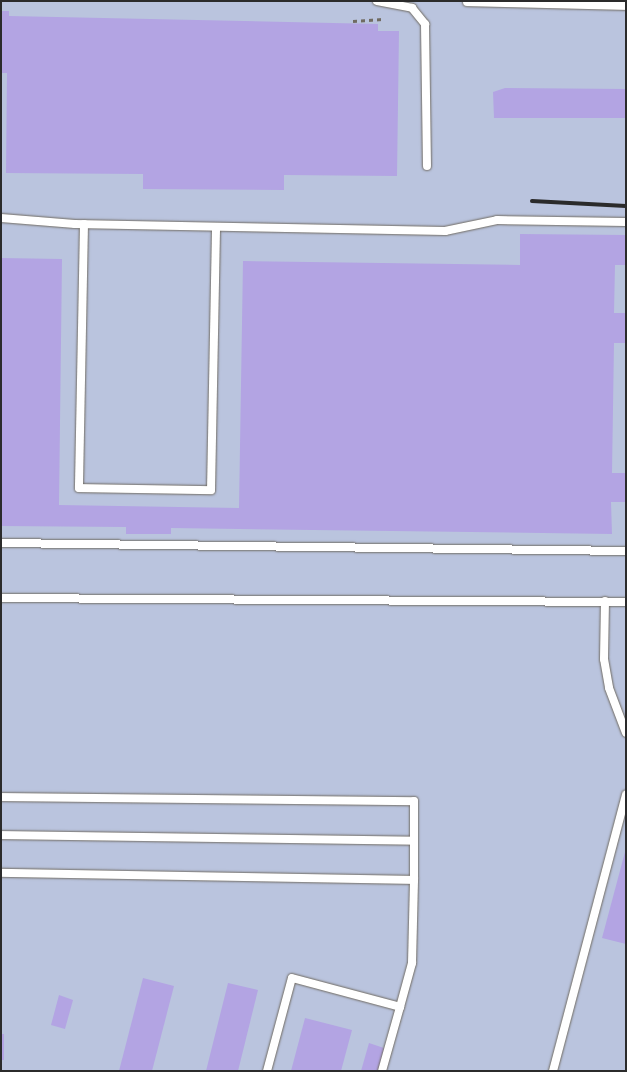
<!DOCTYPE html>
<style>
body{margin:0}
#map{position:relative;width:627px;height:1072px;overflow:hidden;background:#f0e3c8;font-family:"Indie Flower",sans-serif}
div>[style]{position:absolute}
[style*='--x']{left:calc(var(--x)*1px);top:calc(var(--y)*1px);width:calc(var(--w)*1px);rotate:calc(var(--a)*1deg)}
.industrial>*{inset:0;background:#bac4de}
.building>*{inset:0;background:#b3a4e3}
.path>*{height:3px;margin-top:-1.5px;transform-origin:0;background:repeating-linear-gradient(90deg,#706b62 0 4px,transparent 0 8px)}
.roads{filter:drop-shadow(0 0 1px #706b62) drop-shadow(0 0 1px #706b62)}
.service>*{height:8px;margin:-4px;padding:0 4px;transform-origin:4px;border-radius:4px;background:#fff}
.rail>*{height:4px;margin:-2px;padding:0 2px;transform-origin:2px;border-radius:2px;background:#2b2b2b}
span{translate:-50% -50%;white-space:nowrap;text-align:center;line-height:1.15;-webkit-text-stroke:4px #f6f6f2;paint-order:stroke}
.frame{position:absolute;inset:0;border:2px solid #2b2b2b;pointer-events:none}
</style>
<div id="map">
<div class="industrial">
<i style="clip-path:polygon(1px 1px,626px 1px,626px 1071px,1px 1071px)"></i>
</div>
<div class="building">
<i style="clip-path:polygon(1px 11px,9px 11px,9px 16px,378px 24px,378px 31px,399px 31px,397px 176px,284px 175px,284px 190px,143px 189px,143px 174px,6px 173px,7px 73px,1px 73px)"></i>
<i style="clip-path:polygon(505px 88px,626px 89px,626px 118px,494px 118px,493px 92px)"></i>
<i style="clip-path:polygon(520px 234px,626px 235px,626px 265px,615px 265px,614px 313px,626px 313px,626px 343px,614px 343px,612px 473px,626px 473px,626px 502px,611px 502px,612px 534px,171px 528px,171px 534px,126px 534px,126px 527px,1px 526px,1px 258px,62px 259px,59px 505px,239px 508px,243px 261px,520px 265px)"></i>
<i style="clip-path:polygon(625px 852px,626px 852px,626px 944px,602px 938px)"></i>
<i style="clip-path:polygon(143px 978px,174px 986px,152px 1071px,119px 1071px)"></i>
<i style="clip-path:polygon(228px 983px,258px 990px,238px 1071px,206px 1071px)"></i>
<i style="clip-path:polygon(59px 995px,73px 1000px,65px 1029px,51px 1025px)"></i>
<i style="clip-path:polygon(305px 1018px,352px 1030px,341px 1071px,291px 1071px)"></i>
<i style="clip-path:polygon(1px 1034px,4px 1034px,4px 1060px,1px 1060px)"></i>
<i style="clip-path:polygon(369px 1043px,384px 1048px,378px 1071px,361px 1071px)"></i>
</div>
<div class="path">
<i style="--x:353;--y:21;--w:30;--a:-4"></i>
</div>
<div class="roads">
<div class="service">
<i style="--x:377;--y:1;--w:36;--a:11"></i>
<i style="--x:412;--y:8;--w:21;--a:51"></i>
<i style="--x:425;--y:24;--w:142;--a:89.2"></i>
<i style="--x:467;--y:2;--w:159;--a:1.4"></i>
<i style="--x:1;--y:218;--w:74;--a:4.6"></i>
<i style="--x:75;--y:224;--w:370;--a:1.1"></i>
<i style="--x:445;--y:231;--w:53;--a:-11.9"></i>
<i style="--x:497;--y:220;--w:129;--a:0.9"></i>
<i style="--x:84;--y:224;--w:264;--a:91.1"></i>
<i style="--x:79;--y:488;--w:132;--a:0.9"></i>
<i style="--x:211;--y:490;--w:263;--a:-88.9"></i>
<i style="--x:1;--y:543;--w:625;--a:0.73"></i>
<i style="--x:1;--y:598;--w:625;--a:0.37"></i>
<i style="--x:605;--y:601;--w:58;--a:91"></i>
<i style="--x:604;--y:659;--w:29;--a:80"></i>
<i style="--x:609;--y:688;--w:48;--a:69.3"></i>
<i style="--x:1;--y:797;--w:413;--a:0.6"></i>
<i style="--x:414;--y:801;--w:79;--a:90"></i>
<i style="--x:414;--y:880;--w:413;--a:-179"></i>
<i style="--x:1;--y:835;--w:413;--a:0.8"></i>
<i style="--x:400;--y:1007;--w:46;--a:-74.7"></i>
<i style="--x:412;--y:963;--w:83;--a:-88.6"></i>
<i style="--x:267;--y:1071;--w:96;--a:-75"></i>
<i style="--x:292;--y:978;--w:112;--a:15"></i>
<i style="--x:400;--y:1007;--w:66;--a:105.7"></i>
<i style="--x:553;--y:1071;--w:286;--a:-75.2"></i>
</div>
</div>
<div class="rail">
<i style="--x:532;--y:201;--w:94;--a:3"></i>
</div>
<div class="frame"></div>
</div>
